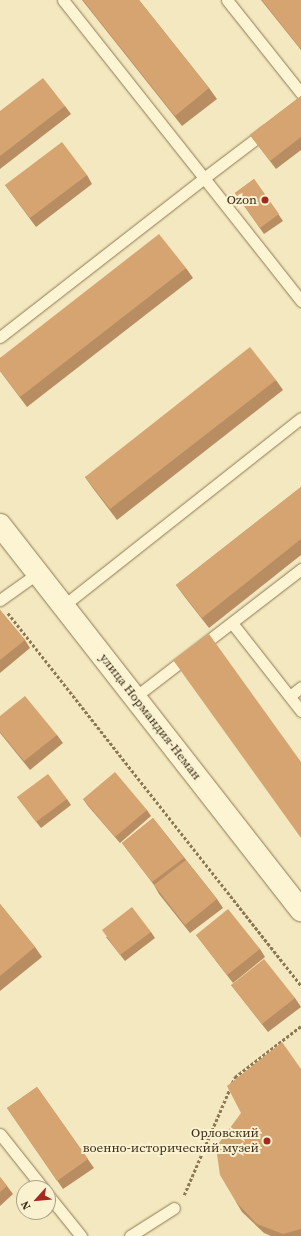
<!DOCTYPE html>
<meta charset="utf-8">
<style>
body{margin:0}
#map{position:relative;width:301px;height:1236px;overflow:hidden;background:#f3e8bf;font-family:"Source Serif 4",serif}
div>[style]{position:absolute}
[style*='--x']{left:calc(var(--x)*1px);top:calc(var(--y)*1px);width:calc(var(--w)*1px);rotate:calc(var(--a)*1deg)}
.path>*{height:2.5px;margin-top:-1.25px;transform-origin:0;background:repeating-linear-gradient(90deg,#8e7955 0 3px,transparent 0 5px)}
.roads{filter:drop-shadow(0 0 1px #8e7955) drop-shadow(0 0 1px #8e7955)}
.service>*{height:11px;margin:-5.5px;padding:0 5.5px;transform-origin:5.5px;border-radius:5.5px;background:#fdf4d4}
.tertiary>*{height:22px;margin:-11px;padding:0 11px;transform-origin:11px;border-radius:11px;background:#fdf4d4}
.wall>*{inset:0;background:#b88d61}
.building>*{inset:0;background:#d6a471}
.dots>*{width:11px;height:11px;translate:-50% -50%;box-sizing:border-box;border:2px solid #f9f1d0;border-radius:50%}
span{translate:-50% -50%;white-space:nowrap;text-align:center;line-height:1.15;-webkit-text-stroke:4px #f9f1d0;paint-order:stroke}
.poi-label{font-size:13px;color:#3c2e1b}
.right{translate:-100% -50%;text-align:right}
.street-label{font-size:13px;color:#3c2e1b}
.north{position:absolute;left:16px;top:1180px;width:40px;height:40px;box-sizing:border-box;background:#f9f1d0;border:1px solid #ada388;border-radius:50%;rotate:243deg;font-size:11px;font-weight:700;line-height:16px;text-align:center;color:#3c2e1b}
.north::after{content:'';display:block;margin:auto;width:14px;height:18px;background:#a5291e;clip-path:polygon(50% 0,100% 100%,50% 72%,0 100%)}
</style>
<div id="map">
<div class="path">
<i style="--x:8;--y:613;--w:474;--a:51.8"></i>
<i style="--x:232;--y:1083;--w:7;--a:-63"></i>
<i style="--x:235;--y:1077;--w:83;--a:-37.7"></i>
<i style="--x:184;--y:1195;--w:116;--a:-66.7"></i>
</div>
<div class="roads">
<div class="service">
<i style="--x:63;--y:0;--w:227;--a:51.6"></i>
<i style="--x:204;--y:178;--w:78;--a:-37.2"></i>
<i style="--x:227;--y:0;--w:119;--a:51.5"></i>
<i style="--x:0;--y:337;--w:259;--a:-37.9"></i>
<i style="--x:204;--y:178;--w:157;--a:51.7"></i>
<i style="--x:0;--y:600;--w:47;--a:-35.4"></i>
<i style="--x:63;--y:606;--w:303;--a:-38.3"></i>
<i style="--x:232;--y:623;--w:112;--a:51.9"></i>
<i style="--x:290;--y:696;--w:14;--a:-39"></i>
<i style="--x:135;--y:697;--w:210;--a:-37.6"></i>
<i style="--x:0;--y:1134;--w:69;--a:51.5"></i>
<i style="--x:48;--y:1195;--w:53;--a:51.2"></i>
<i style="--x:130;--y:1236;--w:52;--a:-32.5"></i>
</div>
<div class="tertiary">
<i style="--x:0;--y:525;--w:489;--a:52"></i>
</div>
</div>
<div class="wall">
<i style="clip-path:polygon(82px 0,139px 0,209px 88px,217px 99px,182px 126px)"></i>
<i style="clip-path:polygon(261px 0,301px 0,301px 50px)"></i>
<i style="clip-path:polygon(301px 96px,301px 150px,276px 169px,250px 135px)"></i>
<i style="clip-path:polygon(65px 106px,71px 114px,0 169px,0 111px)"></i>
<i style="clip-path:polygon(87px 175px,92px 184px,36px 227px,5px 185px)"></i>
<i style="clip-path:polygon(254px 179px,283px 221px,264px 234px,235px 193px)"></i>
<i style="clip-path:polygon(186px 268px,193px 278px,27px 407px,0 371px,0 358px)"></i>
<i style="clip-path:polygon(276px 380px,283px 390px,117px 520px,92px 487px,85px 477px)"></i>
<i style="clip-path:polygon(301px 487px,301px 555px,209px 628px,184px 596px,176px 585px)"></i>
<i style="clip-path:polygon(0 610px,25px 640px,30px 648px,0 673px)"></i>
<i style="clip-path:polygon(0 716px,57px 735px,63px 743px,30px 770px,0 733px)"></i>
<i style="clip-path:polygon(17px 797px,67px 799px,71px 805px,41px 828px)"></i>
<i style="clip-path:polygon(83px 799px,147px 810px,151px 816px,120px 843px,88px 806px)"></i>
<i style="clip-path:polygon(153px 818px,217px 899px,223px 908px,190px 933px,159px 894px,154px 885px,122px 843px)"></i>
<i style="clip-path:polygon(0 904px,35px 947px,42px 957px,0 991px)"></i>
<i style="clip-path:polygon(151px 932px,155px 938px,125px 961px,106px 937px)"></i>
<i style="clip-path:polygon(196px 935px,260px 949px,265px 957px,233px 983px)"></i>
<i style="clip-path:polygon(231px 985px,295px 998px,301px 1007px,268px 1032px)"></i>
<i style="clip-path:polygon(301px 1069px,301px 1236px,271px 1236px,264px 1233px,242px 1212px,236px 1202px)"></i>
<i style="clip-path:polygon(37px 1087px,94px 1168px,63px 1189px,7px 1108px)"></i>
<i style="clip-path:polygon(0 1177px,7px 1186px,13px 1194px,0 1206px)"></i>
</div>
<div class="building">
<i style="clip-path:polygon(83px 0,139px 0,209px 88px,175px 116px)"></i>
<i style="clip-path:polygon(262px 0,301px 0,301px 48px,300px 48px)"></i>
<i style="clip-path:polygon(43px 78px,65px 106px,0 156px,0 111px)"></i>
<i style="clip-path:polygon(301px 96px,301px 137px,270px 161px,250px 135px)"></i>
<i style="clip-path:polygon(62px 142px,87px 175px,30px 218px,5px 185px)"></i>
<i style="clip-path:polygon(254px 179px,279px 214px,260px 228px,235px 193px)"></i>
<i style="clip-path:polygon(159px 234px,186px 268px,20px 397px,0 371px,0 358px)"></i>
<i style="clip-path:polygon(250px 347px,276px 380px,110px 509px,85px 477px)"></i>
<i style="clip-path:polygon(301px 487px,301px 539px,202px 618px,176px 585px)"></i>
<i style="clip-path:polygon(0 610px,25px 640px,0 660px)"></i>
<i style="clip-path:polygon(209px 634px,301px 762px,301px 838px,173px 660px)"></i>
<i style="clip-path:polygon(25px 696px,57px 735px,24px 761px,0 732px,0 716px)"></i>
<i style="clip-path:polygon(115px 772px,147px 810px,115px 837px,83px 799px)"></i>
<i style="clip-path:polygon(48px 774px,67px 799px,36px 822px,17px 797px)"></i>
<i style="clip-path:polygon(153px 818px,184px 858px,152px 882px,122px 843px)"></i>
<i style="clip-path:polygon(186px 860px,217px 899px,185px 925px,154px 885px)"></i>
<i style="clip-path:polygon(0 904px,35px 947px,0 976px)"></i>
<i style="clip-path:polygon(132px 907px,151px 932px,120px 955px,102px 930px)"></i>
<i style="clip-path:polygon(228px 909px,260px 949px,227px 975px,196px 935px)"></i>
<i style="clip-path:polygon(264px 959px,295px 998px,262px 1024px,231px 985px)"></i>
<i style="clip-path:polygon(282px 1042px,301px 1069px,301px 1229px,283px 1234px,257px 1224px,236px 1202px,220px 1175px,216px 1147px,241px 1113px,227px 1086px)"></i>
<i style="clip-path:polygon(37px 1087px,88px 1159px,57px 1181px,7px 1108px)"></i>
<i style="clip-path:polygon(0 1177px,7px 1186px,0 1192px)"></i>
</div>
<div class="dots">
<i style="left:265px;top:200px;background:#a5291e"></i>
<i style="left:267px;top:1141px;background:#a5291e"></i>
</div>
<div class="poi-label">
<span class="right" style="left:257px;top:200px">Ozon</span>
<span class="right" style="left:259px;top:1141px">Орловский<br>военно-исторический музей</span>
</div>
<div class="street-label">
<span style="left:150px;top:717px;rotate:52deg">улица Нормандия-Неман</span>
</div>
<div class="north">N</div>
</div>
